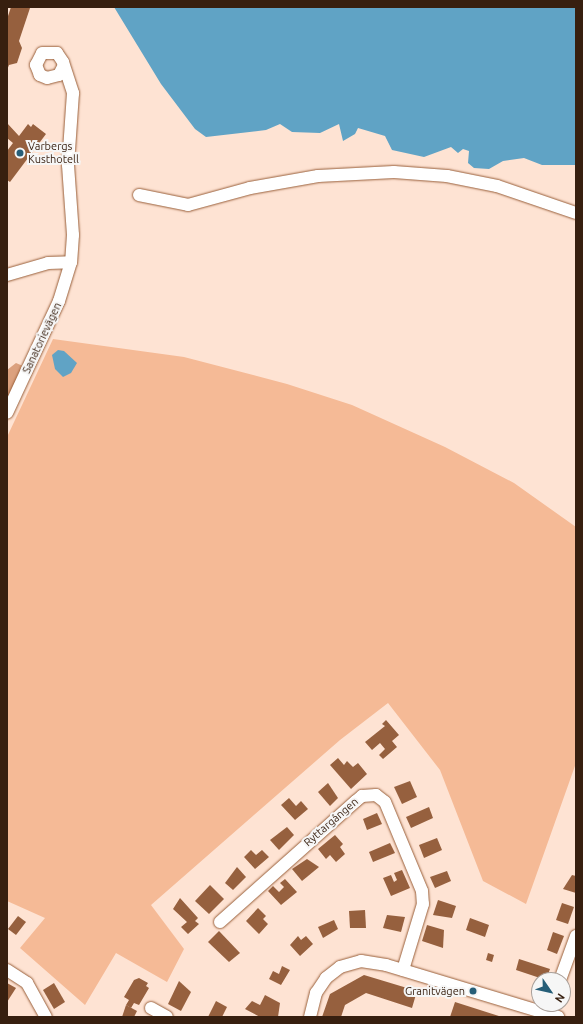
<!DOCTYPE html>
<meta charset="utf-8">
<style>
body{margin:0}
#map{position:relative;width:583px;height:1024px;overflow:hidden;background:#fee3d3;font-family:Ubuntu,sans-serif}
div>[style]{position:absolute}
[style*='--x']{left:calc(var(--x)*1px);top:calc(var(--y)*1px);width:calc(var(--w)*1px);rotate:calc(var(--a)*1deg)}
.green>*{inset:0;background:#f5ba96}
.forest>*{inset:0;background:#dca17e}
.water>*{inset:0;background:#60a3c5}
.building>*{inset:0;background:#96603e}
.roads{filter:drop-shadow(0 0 1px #995f3a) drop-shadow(0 0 1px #995f3a)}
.minor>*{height:12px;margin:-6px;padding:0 6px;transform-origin:6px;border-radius:6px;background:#fff}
.dots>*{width:11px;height:11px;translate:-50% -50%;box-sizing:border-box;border:2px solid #f6f6f6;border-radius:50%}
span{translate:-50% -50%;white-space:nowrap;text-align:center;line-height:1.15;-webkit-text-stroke:4px #f6f6f6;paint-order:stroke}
.poi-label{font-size:11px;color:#371f0f}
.left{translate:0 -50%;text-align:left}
.right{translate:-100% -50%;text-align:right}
.street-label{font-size:11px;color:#371f0f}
.frame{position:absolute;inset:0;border:8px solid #371f0f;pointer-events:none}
.north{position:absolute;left:531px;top:972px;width:40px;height:40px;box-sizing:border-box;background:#f6f6f6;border:1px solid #aaa09a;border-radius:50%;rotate:124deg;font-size:11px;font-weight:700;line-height:16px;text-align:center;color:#371f0f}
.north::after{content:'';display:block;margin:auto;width:14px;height:18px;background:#265e78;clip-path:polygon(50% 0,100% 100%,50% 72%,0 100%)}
</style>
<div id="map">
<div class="green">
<i style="clip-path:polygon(53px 339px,184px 357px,287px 384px,352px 405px,445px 447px,514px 483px,576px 527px,576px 763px,526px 904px,483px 881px,440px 770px,388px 703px,340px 740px,151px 905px,184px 949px,167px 982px,116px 953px,85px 1005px,20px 948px,45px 918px,7px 901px,7px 437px)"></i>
</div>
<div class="forest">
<i style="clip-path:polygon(16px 363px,23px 366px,7px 399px,7px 370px)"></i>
</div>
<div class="water">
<i style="clip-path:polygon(114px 7px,576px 7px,576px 165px,542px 165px,524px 158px,503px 161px,489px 169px,474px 168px,468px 163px,469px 151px,463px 149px,458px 153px,451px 147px,424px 157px,392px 150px,385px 136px,358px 128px,355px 134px,343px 141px,339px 124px,320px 133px,292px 132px,280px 124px,266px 130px,206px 137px,195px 129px,161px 84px)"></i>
<i style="clip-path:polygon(58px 350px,64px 351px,77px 363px,71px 373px,63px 377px,55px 369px,52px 355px)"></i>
</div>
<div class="building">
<i style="clip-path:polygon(11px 7px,30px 8px,19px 41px,22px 48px,17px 63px,9px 65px,7px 70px,7px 19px)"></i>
<i style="clip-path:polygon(7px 123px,19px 136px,28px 124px,31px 127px,33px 124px,46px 134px,10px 182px,7px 180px,7px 151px,13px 143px,7px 138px)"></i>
<i style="clip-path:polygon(386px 720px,399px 735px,392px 741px,397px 747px,383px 759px,379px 755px,385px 749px,380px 743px,372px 750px,365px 742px,385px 726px,382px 724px)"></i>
<i style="clip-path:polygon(338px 758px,344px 765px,347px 761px,353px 767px,358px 763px,367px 774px,351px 789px,330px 765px)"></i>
<i style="clip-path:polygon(410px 781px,417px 797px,402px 804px,394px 787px)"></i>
<i style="clip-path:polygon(328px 783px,338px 798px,330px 806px,318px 792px)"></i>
<i style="clip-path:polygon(289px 798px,296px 806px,301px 801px,308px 809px,295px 820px,281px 805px)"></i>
<i style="clip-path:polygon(429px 807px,433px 818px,411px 828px,406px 817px)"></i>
<i style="clip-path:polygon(377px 813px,382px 824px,367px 830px,363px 819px)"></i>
<i style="clip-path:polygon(287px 827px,294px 835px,279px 850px,270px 840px)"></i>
<i style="clip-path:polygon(335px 835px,343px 844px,340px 847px,345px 854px,336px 862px,330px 855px,326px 859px,318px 849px)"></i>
<i style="clip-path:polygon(437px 838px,442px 850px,424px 858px,419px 845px)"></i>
<i style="clip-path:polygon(390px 843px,395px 853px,373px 862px,369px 852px)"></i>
<i style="clip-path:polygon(251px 850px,256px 855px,262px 850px,269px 857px,255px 869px,244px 857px)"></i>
<i style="clip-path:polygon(307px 859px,319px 867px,302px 881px,292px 869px)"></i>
<i style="clip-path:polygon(237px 867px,246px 877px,233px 890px,225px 883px)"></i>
<i style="clip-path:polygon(402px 870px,410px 888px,391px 896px,383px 878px,391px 875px,394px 882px,397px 880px,394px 873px)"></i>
<i style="clip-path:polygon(447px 871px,451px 881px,435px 888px,430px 877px)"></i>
<i style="clip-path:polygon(572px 875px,576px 876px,576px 893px,563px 889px)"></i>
<i style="clip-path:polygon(285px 879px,297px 892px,281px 905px,268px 891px,273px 886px,279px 892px,284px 887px,280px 883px)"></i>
<i style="clip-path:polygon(210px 885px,224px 899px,209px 914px,195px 901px)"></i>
<i style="clip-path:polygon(180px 898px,198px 918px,195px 921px,199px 924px,188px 934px,181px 927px,187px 922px,173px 909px)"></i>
<i style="clip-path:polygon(438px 900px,456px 906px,452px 918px,433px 915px)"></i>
<i style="clip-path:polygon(562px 903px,574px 907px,568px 924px,556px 920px)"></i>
<i style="clip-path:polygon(258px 908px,266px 916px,263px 919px,268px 924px,259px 934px,246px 921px)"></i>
<i style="clip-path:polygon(365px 910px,366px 928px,350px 928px,349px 911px)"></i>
<i style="clip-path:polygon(387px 915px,405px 917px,401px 932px,383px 928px)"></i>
<i style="clip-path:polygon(18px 916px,26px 922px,16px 935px,8px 929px)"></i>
<i style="clip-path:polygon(470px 918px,489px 925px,485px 937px,466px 930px)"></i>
<i style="clip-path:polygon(334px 920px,338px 929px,323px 938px,318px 927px)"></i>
<i style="clip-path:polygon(427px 925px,444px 930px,443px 948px,422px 941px)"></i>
<i style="clip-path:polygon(219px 931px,240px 953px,229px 962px,208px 942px)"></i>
<i style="clip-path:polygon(553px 932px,564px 936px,557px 954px,547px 950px)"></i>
<i style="clip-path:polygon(298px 936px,301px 940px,306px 936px,313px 944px,300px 956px,290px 945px)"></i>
<i style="clip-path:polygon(488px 953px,494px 955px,492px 962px,486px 960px)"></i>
<i style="clip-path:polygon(519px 959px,550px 969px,546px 980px,516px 970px)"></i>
<i style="clip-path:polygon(282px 966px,290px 970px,281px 985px,269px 979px,273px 971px,279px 974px)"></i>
<i style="clip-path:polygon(364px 975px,417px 991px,412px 1008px,366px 993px,345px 1005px,341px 1017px,322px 1017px,330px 994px)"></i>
<i style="clip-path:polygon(139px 978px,148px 983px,146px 986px,149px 988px,139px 1005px,134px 1003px,131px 1008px,126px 1005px,129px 1000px,124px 997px,134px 980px)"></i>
<i style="clip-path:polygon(179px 981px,191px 992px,181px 1011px,168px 1004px)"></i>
<i style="clip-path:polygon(7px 983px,16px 988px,7px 1002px)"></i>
<i style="clip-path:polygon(54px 983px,65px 1002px,54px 1009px,43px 990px)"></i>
<i style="clip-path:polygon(265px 995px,280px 1003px,278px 1017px,260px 1017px,245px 1009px,252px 1001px,260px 1005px)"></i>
<i style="clip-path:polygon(216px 1001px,227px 1007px,222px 1017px,208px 1017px)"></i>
<i style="clip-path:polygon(455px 1002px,502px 1017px,450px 1017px)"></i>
<i style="clip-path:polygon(126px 1005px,137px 1011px,134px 1017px,122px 1017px)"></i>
</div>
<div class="roads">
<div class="minor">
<i style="--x:63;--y:67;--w:9;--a:117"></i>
<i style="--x:59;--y:75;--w:12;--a:166"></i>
<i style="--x:47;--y:78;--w:8;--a:-157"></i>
<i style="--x:40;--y:75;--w:11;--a:-112"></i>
<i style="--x:36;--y:65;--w:13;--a:-63"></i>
<i style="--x:42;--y:53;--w:15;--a:0"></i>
<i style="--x:57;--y:53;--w:11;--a:56"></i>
<i style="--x:63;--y:62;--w:33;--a:72"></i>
<i style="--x:73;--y:93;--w:72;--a:94"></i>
<i style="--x:68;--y:165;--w:70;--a:85.9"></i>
<i style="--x:73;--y:235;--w:27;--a:94"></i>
<i style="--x:139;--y:195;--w:50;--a:11.5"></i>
<i style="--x:188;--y:205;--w:64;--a:-15.3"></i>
<i style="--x:250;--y:188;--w:69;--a:-10"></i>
<i style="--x:318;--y:176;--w:76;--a:-3"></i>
<i style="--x:394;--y:172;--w:53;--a:4.3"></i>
<i style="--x:447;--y:176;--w:51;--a:11.3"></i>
<i style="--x:497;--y:186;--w:83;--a:18.9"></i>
<i style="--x:7;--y:275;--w:43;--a:-16.3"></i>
<i style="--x:48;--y:263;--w:23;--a:-2"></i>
<i style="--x:71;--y:262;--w:41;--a:107.1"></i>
<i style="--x:59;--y:301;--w:123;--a:114.9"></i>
<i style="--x:220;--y:922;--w:182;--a:-41.7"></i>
<i style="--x:356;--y:801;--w:8;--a:-40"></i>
<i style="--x:362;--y:796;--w:14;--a:-4"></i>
<i style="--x:376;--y:795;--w:11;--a:38"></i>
<i style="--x:385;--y:802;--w:96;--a:67.4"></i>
<i style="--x:422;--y:891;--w:13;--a:86"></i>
<i style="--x:423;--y:904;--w:69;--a:106.9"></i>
<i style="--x:7;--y:970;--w:24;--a:33"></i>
<i style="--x:27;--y:983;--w:39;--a:61"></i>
<i style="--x:560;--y:980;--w:47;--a:-70"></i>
<i style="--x:151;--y:1008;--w:18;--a:29"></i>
<i style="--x:310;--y:1017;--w:25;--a:-76"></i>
<i style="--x:316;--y:993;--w:18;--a:-56"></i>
<i style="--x:326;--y:978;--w:18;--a:-38"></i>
<i style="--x:340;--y:967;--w:22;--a:-16"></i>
<i style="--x:361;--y:961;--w:25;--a:9"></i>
<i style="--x:386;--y:965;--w:180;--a:16.8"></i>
</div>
</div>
<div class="dots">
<i style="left:20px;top:153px;background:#265e78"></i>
<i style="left:473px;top:991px;background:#265e78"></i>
</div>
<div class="poi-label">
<span class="left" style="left:28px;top:153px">Varbergs<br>Kusthotell</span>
<span class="right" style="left:465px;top:991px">Granitvägen</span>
</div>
<div class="street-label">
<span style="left:42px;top:338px;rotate:-65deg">Sanatorievägen</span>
<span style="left:331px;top:822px;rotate:-41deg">Ryttargången</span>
</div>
<div class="frame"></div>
<div class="north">N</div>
</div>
